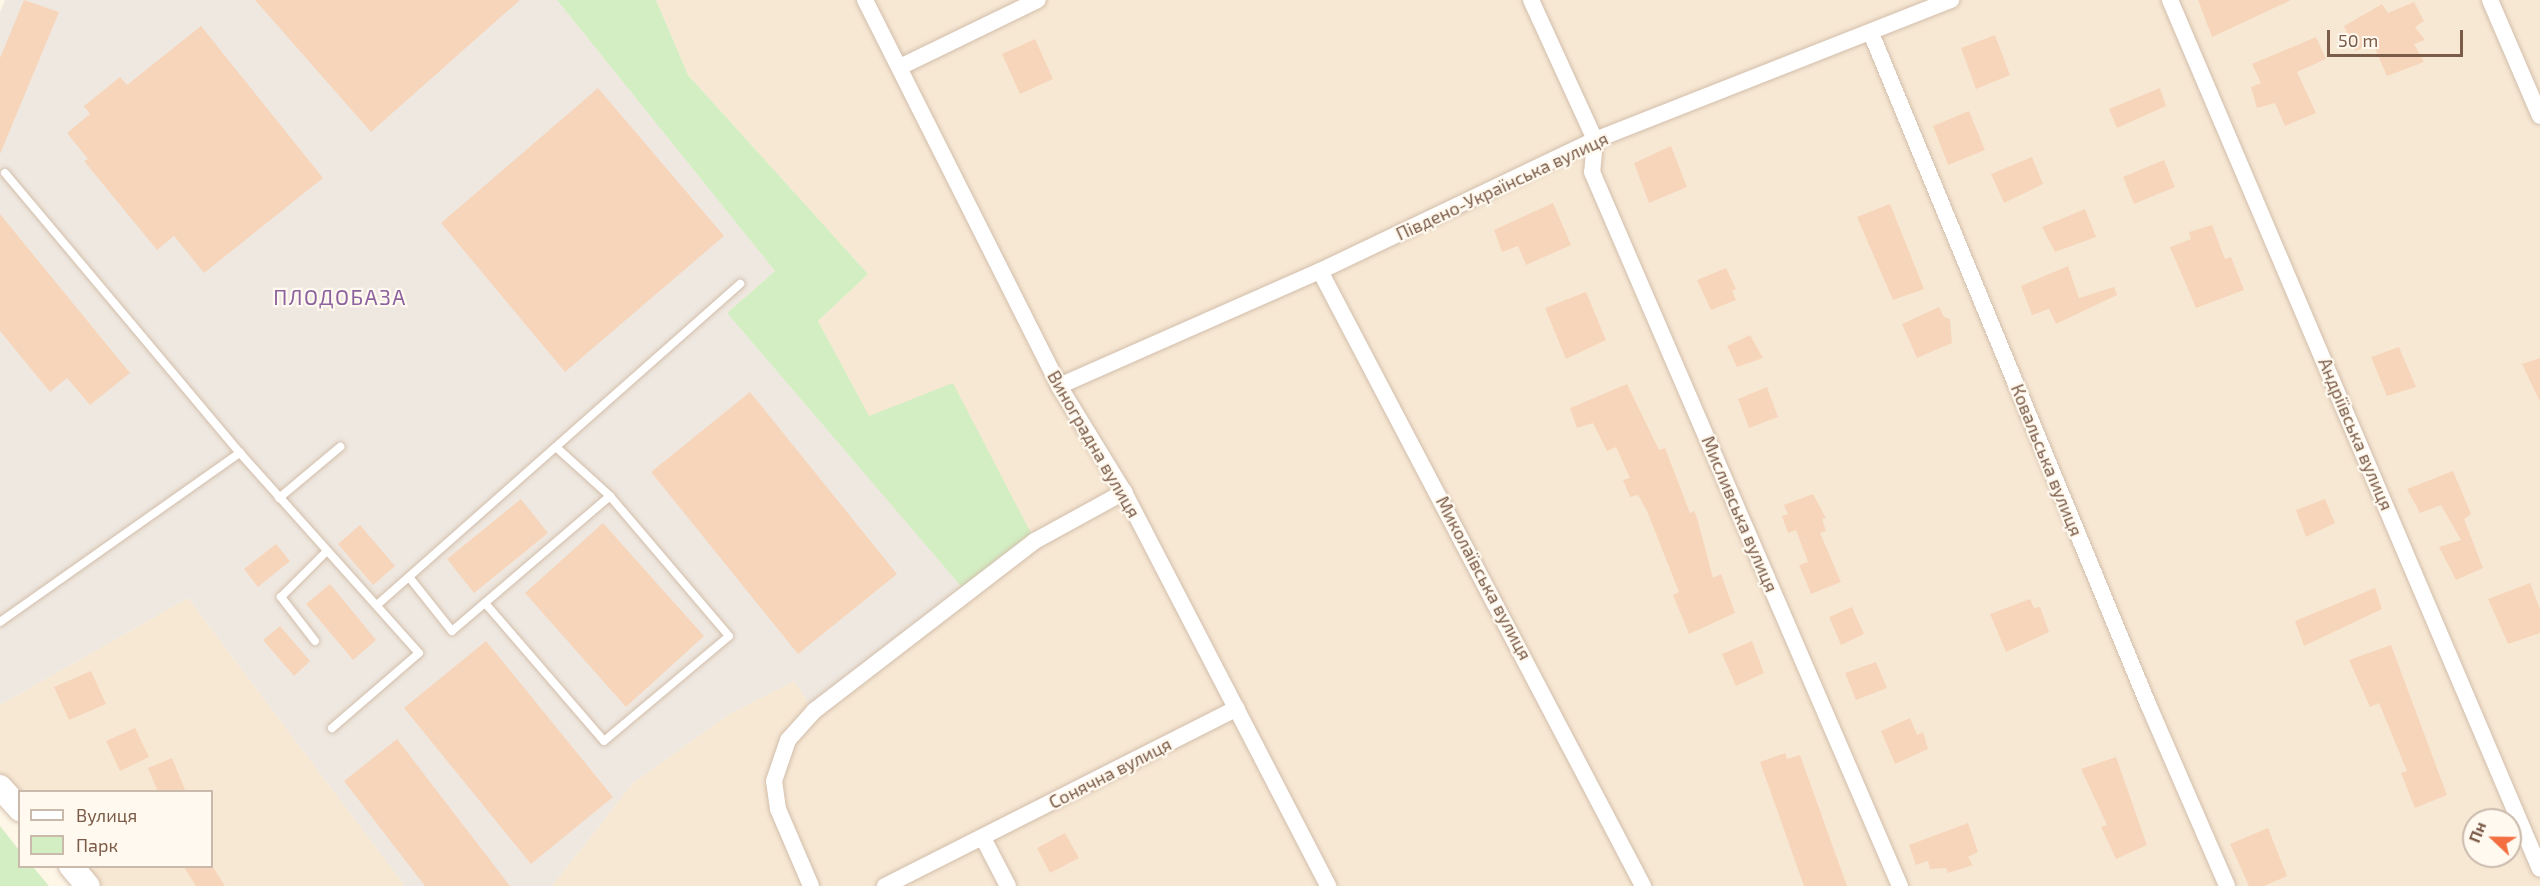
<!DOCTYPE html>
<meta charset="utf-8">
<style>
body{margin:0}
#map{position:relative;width:2540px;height:886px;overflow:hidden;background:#fef6e7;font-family:"Exo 2",sans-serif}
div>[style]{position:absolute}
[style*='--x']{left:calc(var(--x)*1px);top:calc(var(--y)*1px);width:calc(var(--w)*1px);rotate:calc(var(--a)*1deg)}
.residential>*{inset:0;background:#f7e8d4}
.industrial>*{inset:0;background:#efe8e0}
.green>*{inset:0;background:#d3eec3}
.building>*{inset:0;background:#f7d5bb}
.roads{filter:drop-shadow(0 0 2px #d2beab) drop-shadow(0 0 2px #d2beab)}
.service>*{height:8px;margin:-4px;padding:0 4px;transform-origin:4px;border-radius:4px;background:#fff}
.minor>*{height:16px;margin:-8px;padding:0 8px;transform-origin:8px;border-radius:8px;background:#fff}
.secondary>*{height:24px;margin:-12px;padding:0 12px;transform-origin:12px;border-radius:12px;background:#fff}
span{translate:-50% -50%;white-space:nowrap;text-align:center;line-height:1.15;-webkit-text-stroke:4.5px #fff9ef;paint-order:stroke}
.street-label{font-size:18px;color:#7b5c48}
.quarter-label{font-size:21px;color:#8d639f;letter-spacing:1.5px}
.legend{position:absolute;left:18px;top:790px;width:195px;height:78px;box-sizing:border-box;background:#fff9ef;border:2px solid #cabaac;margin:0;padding:8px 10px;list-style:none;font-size:18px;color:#7b5c48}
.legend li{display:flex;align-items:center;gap:12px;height:30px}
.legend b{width:30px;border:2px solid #cabaac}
.north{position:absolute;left:2462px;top:808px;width:60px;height:60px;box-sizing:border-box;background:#fff9ef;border:2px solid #cabaac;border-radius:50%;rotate:292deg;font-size:16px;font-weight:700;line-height:24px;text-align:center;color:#7b5c48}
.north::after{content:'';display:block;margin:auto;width:21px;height:27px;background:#f36f41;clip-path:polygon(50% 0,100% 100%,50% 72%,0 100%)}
.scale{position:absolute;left:2327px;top:30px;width:136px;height:27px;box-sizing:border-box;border:3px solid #7b5c48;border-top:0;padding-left:8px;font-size:18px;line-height:21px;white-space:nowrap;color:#7b5c48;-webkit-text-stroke:4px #fff9ef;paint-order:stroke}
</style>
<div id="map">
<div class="residential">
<i style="clip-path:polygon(evenodd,656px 0,2540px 0,2540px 886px,552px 886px,633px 783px,728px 715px,794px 681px,814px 711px,869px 417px,818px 321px,868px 274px,688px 75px,656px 0,2474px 820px,2510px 820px,2510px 856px,2474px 856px,2474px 820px)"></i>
<i style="clip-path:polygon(188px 598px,405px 886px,86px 886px,69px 867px,212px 866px,212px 792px,20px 792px,0 788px,0 705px)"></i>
</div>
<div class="industrial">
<i style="clip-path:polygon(5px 0,557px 0,775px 271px,727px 313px,966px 592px,814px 711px,794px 681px,728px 715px,633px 783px,552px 886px,405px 886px,188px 598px,0 705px,0 12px)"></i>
</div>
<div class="green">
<i style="clip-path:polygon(557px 0,656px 0,688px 75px,868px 274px,818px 321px,869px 416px,953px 383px,1035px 541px,966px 592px,727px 313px,775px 271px)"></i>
<i style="clip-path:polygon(0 826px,19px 850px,20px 866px,33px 867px,49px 886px,0 886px)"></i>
</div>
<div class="building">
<i style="clip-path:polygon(24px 0,59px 12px,0 154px,0 58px)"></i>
<i style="clip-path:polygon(255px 0,520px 0,371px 132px)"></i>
<i style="clip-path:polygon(2198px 0,2291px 0,2212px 37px)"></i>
<i style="clip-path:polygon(2414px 2px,2424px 21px,2415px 27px,2425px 40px,2414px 44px,2424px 62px,2387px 76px,2373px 44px,2355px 51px,2344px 26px,2382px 4px,2388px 13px)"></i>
<i style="clip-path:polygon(201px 26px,323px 178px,204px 273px,174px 236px,157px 250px,84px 161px,88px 159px,67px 133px,90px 114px,84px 106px,120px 77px,127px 85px)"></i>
<i style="clip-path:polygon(1995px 35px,2010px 75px,1976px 89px,1961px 48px)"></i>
<i style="clip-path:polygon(2316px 37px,2326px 59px,2297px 72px,2316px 113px,2285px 126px,2275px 103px,2257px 108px,2251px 87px,2261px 83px,2252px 64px)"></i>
<i style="clip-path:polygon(1035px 39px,1053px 79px,1020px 94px,1002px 54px)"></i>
<i style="clip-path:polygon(598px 88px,724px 236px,565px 372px,441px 223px)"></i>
<i style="clip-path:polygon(2160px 88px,2166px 106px,2117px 128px,2109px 109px)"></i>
<i style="clip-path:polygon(1969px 111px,1985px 150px,1948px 165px,1933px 126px)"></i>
<i style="clip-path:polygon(1671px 146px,1687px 187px,1649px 203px,1634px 163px)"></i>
<i style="clip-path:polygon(2032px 157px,2043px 184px,2004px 203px,1991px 174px)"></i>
<i style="clip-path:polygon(2164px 160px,2175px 187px,2134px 204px,2123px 177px)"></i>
<i style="clip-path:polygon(1553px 203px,1571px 245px,1526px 265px,1518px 246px,1502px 252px,1494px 230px)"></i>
<i style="clip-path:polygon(1890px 204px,1924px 289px,1893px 300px,1857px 217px)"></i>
<i style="clip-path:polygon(2085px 209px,2096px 237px,2055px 252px,2042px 227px)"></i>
<i style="clip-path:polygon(0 214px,130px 373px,90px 405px,67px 378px,50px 392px,0 331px)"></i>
<i style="clip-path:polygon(2212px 225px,2225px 259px,2231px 257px,2244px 290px,2196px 308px,2170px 247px,2191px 239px,2189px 232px)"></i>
<i style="clip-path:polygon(2068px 266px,2079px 298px,2114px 287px,2117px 295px,2056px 324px,2049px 309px,2032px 315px,2021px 286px)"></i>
<i style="clip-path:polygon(1726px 268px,1736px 289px,1732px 291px,1736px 300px,1711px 310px,1697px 280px)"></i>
<i style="clip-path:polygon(1586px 292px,1606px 340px,1566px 359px,1545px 308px)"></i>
<i style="clip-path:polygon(1939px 307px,1944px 317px,1950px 319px,1952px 343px,1917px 358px,1902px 324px)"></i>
<i style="clip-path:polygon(1750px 335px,1763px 358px,1737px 367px,1727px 346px)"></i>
<i style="clip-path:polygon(2399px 347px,2416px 387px,2387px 396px,2371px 357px)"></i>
<i style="clip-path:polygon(2540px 358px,2540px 402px,2522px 364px)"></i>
<i style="clip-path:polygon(1627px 384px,1659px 450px,1665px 448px,1690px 513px,1694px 511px,1697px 518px,1713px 578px,1721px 574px,1735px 613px,1689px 634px,1673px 595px,1679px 592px,1647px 511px,1638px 495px,1630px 497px,1623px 480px,1630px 478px,1616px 447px,1607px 451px,1593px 423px,1577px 428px,1570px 408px)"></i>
<i style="clip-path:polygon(1767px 387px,1778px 417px,1749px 428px,1738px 399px)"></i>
<i style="clip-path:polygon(750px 392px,897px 574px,798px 654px,651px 472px)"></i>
<i style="clip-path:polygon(2453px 471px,2471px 514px,2464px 519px,2483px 568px,2456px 580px,2439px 547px,2461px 540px,2441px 505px,2420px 513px,2407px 489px)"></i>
<i style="clip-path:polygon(1813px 494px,1826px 518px,1822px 519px,1826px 531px,1820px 533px,1841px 582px,1811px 594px,1799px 565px,1808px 562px,1796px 530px,1788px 533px,1782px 516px,1788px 514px,1784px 505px)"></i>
<i style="clip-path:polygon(521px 499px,548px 533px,474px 593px,447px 559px)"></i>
<i style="clip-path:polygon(2325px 499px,2335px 523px,2306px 537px,2296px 510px)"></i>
<i style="clip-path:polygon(603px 523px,704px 636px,626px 707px,525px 593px)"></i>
<i style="clip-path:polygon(360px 525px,395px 566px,373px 585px,338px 544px)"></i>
<i style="clip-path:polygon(276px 544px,290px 561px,258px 587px,244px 569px)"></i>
<i style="clip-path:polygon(2530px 583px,2540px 609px,2540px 633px,2508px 644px,2488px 599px)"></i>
<i style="clip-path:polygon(330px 584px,376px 640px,353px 660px,306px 604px)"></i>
<i style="clip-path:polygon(2375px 588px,2382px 609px,2304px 646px,2295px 621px)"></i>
<i style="clip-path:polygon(2030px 599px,2034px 608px,2040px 607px,2049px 632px,2006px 652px,1990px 614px)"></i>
<i style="clip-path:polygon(1852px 607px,1864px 634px,1841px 645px,1829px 617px)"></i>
<i style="clip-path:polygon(280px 626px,310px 661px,294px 676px,263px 640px)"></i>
<i style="clip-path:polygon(486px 641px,613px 797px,531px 864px,404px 708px)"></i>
<i style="clip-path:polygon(1752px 641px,1764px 673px,1736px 686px,1722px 654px)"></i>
<i style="clip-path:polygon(2391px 645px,2447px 795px,2415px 808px,2401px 773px,2407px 771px,2379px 703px,2370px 707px,2349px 660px)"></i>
<i style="clip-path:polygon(1876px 662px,1887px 688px,1856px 700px,1845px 673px)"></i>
<i style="clip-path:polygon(91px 671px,106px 704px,69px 720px,54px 687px)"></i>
<i style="clip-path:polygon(1910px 718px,1917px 735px,1923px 732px,1928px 749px,1895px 764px,1881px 731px)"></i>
<i style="clip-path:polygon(135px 728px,149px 757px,120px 771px,106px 741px)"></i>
<i style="clip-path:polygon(397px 739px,510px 886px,425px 886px,344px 781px)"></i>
<i style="clip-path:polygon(1785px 753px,1787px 759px,1800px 755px,1847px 886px,1804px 886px,1760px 762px)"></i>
<i style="clip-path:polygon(2116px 757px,2147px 845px,2116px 859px,2101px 827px,2107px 825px,2081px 769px)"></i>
<i style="clip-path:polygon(172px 758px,186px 792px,158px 792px,148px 768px)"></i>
<i style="clip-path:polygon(1968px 823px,1978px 852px,1968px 857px,1973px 865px,1948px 873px,1946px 868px,1930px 869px,1928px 861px,1916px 865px,1909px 845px)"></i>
<i style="clip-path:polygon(2268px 828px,2287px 876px,2264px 886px,2249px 886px,2230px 844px)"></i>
<i style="clip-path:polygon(1065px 833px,1079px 858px,1050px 873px,1037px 848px)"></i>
<i style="clip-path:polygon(184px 867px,213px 867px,225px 886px,196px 886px)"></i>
</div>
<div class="roads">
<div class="service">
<i style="--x:5;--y:173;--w:366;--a:50"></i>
<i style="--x:279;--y:498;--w:80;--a:-39.9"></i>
<i style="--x:409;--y:577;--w:69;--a:51.5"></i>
<i style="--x:452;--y:631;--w:208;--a:-40.5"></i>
<i style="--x:485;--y:603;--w:182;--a:49.2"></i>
<i style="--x:604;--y:741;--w:163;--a:-40"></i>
<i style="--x:729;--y:636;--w:184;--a:-130.4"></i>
<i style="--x:610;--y:496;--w:73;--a:-137.8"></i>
<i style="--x:377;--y:605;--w:485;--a:-41.5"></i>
<i style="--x:0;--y:622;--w:294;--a:-35.2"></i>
<i style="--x:240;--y:453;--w:268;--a:48.2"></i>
<i style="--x:419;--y:653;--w:115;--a:139.2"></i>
<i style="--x:315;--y:641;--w:56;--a:-127.7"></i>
<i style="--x:281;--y:597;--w:65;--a:-45"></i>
</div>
<div class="minor">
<i style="--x:865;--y:0;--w:432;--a:63.3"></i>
<i style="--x:1059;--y:386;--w:124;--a:58.5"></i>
<i style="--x:1124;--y:492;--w:444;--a:62.6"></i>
<i style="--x:1531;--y:0;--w:154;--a:65.4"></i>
<i style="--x:2170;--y:0;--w:944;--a:66.94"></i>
<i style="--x:2490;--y:0;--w:126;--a:66.7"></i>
<i style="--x:1871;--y:33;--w:726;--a:67.57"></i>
<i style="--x:2148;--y:704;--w:198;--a:66.5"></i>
<i style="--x:900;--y:67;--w:153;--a:-25.9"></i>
<i style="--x:1595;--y:140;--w:32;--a:95"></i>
<i style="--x:1592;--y:172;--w:778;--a:66.67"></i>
<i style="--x:1320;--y:271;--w:695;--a:62.29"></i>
<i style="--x:1059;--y:386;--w:285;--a:-23.8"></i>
<i style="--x:1320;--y:271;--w:305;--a:-25.5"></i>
<i style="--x:1595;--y:140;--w:383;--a:-21.5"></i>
<i style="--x:983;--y:838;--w:54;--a:62.5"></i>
<i style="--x:811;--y:886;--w:84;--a:-113.2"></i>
<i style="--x:778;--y:809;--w:28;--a:-98"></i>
<i style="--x:774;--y:781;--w:43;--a:-71.1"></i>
<i style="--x:788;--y:740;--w:39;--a:-48"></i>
<i style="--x:814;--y:711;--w:279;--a:-37.6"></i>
<i style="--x:1035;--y:541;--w:102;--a:-28.8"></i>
<i style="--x:885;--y:886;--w:394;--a:-26.8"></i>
</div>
<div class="secondary">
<i style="--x:0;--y:787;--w:30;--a:48"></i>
<i style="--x:71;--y:866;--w:26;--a:50"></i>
</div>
</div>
<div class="street-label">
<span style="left:1502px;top:186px;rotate:-25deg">Південо-Українська вулиця</span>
<span style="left:2356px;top:434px;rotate:67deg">Андріївська вулиця</span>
<span style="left:1094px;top:444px;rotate:60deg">Виноградна вулиця</span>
<span style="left:2047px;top:460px;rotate:68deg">Ковальська вулиця</span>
<span style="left:1740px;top:514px;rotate:67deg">Мисливська вулиця</span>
<span style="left:1484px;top:578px;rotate:62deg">Миколаївська вулиця</span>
<span style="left:1110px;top:773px;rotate:-27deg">Сонячна вулиця</span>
</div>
<div class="quarter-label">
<span style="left:340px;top:297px">ПЛОДОБАЗА</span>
</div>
<ul class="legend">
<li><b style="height:8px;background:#fff"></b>Вулиця</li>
<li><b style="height:16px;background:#d3eec3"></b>Парк</li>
</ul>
<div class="north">Пн</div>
<div class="scale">50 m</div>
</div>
